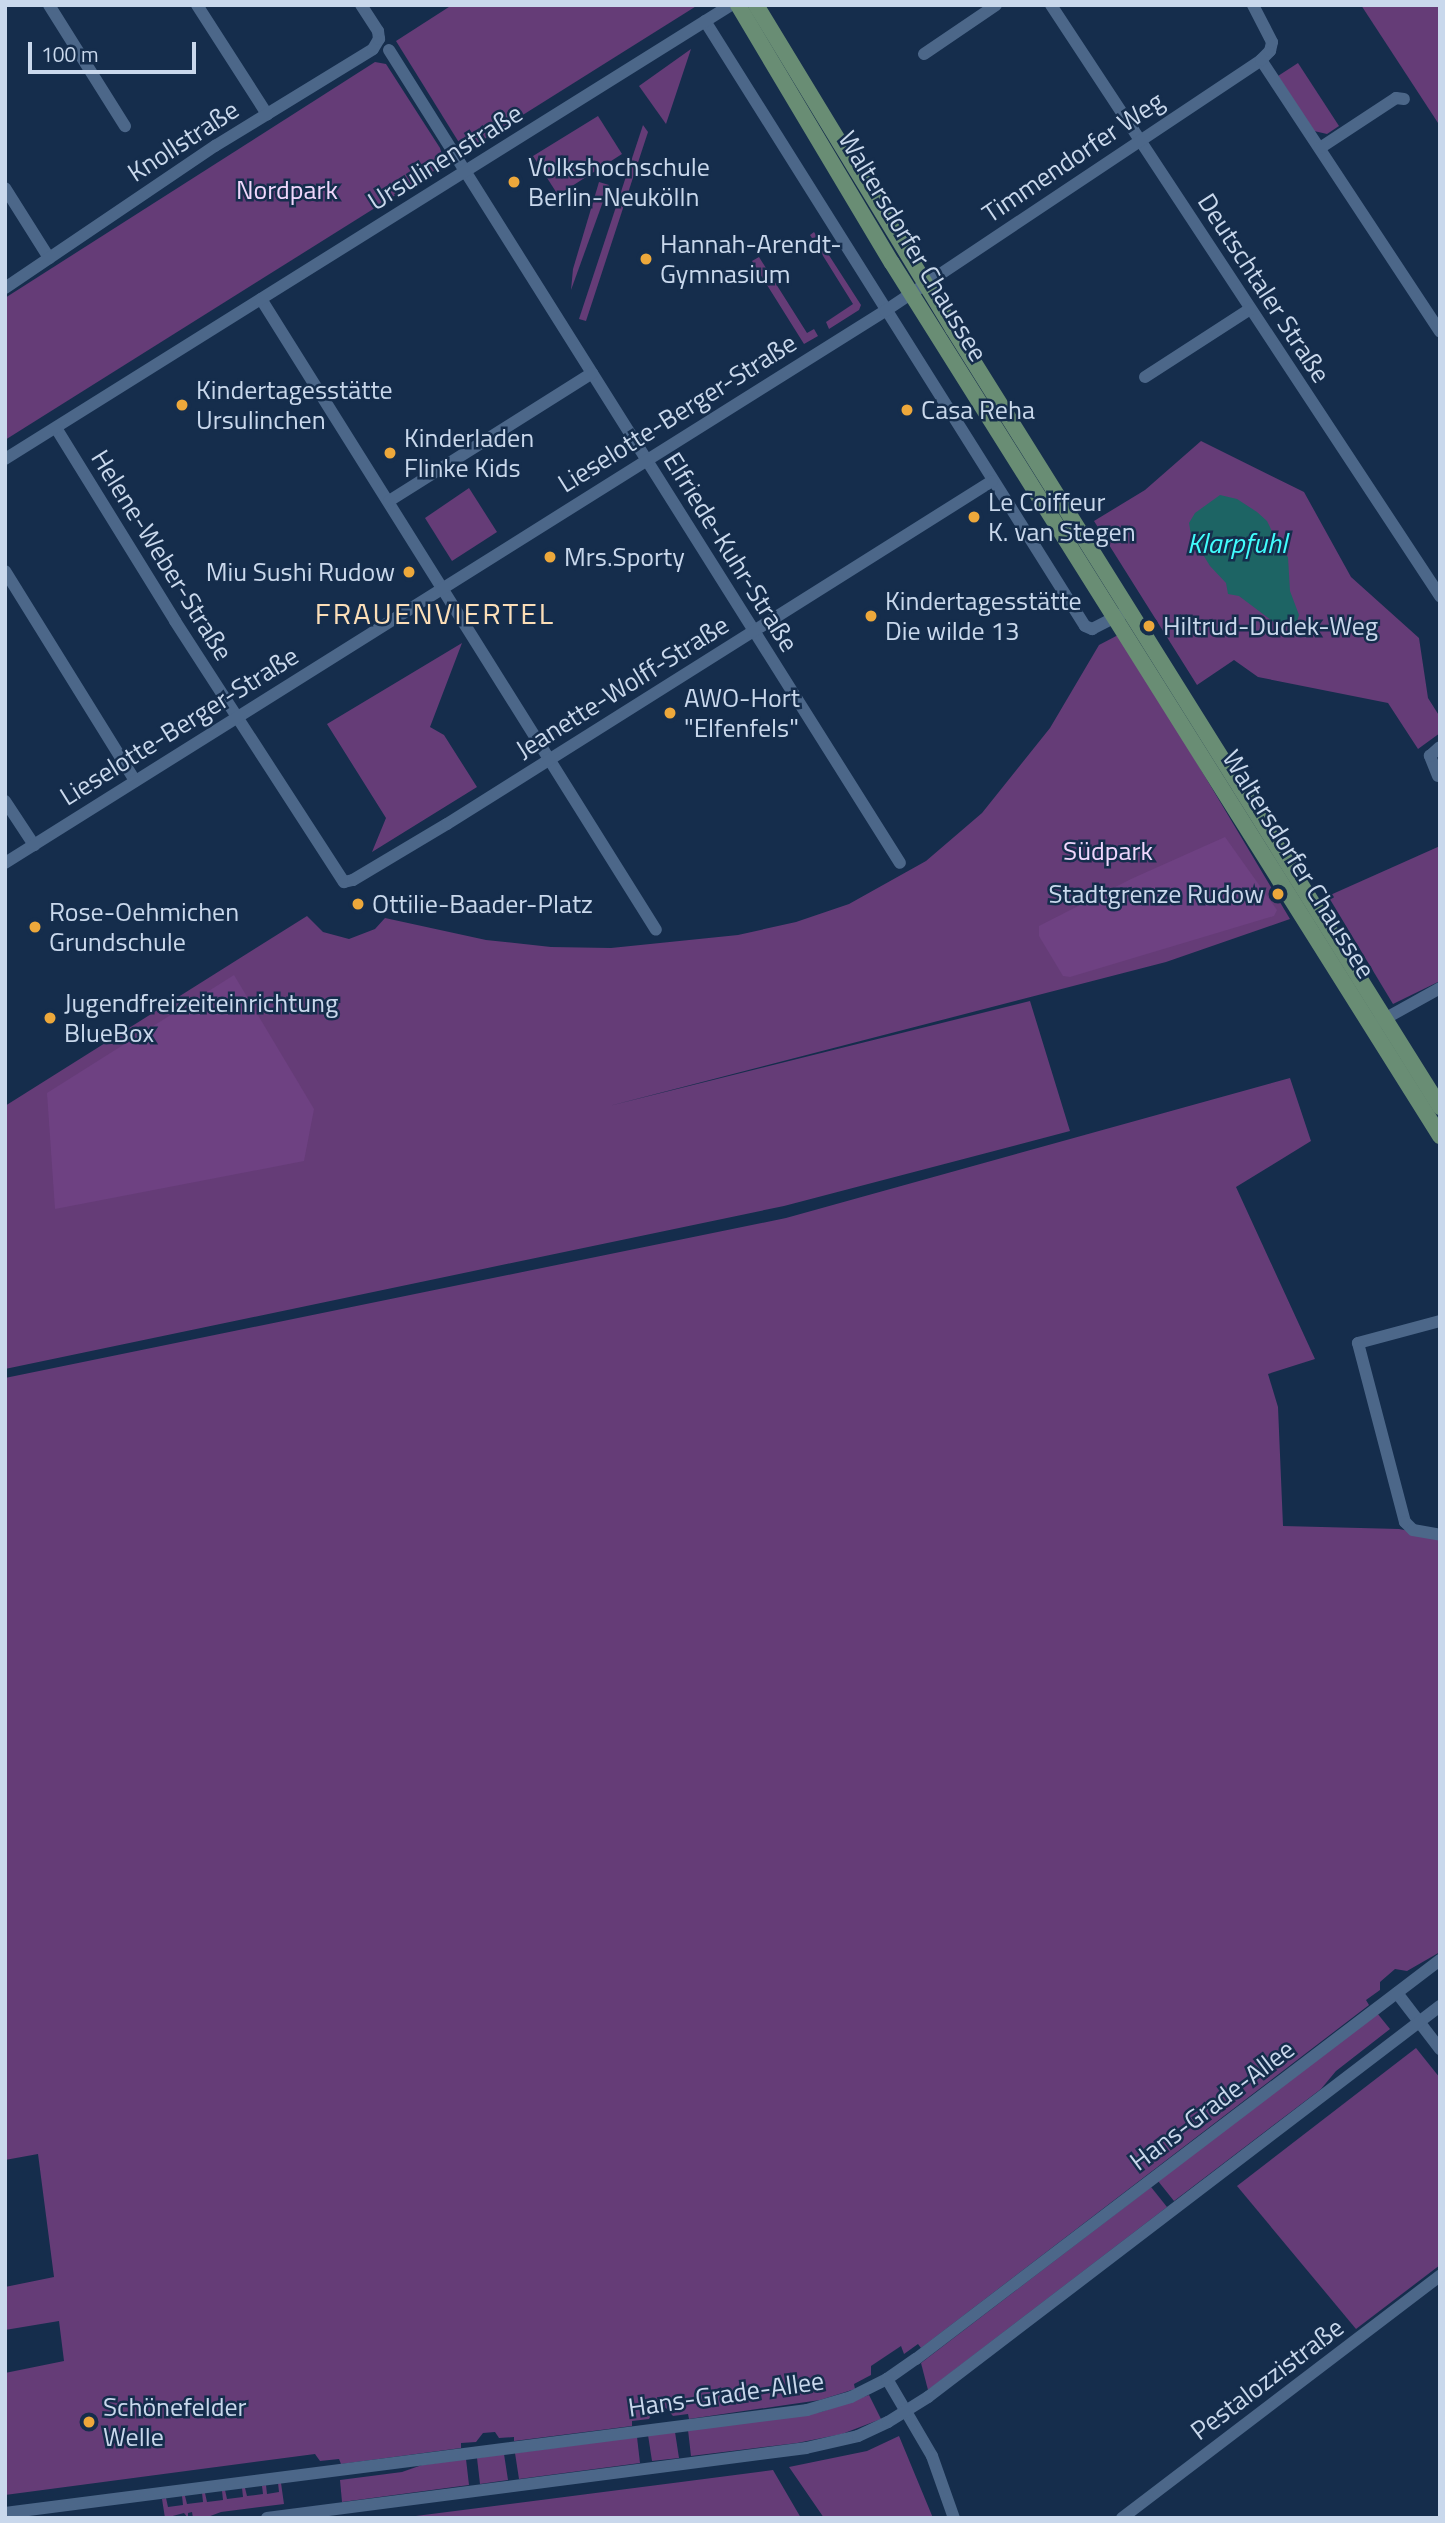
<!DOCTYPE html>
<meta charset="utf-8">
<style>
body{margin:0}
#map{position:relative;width:1445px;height:2523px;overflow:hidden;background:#152d4c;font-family:"Titillium Web",sans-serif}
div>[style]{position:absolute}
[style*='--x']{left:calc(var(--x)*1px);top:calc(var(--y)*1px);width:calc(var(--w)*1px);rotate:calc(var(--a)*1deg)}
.green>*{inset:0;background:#653c77}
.forest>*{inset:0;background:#6e4182}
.water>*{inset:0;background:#1d6464}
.minor>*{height:12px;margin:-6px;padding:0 6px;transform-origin:6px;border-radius:6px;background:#4c6789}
.major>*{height:16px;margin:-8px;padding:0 8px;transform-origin:8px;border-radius:8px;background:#698d74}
.dots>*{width:19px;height:19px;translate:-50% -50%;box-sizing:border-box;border:4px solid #152d4c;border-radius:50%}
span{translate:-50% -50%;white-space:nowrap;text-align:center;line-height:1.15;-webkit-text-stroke:5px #152d4c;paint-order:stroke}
.street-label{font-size:26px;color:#c9d8ec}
.poi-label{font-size:26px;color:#c9d8ec}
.left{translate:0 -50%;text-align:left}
.right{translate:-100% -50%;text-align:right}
.park-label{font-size:26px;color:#f0d7fc}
.water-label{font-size:28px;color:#41fdfd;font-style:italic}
.quarter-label{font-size:30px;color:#fbdeb7;letter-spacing:2px}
.frame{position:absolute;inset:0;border:7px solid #c9d8ec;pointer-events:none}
.scale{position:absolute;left:28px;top:42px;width:168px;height:32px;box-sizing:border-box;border:4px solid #c9d8ec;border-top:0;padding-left:9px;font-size:21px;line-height:24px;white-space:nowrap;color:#c9d8ec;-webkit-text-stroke:5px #152d4c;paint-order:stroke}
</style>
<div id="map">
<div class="green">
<i style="clip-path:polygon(452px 5px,698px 5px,467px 150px,463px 149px,396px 41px)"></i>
<i style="clip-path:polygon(1361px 5px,1440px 5px,1440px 126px)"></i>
<i style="clip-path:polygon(691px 49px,666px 124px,639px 86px)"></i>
<i style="clip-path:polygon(375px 62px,386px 64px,440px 148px,445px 164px,5px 440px,5px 298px)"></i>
<i style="clip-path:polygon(1298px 63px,1339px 126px,1327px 134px,1314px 131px,1278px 76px)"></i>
<i style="clip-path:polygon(598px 116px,622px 154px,558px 195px,533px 156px)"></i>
<i style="clip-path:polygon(643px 125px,648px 132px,586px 321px,579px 319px)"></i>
<i style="clip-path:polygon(599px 182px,609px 185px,571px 290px,573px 269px)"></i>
<i style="clip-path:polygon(814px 232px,861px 305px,859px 310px,829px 329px,826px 322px,853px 304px,810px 235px)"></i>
<i style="clip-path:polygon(759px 257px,807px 333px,814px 329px,818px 336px,804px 344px,752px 261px)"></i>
<i style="clip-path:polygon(1201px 441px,1304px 492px,1351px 577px,1419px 638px,1428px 698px,1440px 717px,1440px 733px,1418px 749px,1388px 703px,1258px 677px,1234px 660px,1197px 685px,1094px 521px,1145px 490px)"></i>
<i style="clip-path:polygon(469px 488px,497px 532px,452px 561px,425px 518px)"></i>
<i style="clip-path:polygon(1120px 634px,1290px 919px,1166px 962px,609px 1106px,1030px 1001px,1070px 1131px,784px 1206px,5px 1369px,5px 1106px,307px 916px,323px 932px,349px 939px,375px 929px,385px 918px,486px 940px,551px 947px,611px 948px,738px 935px,796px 922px,849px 904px,926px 861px,982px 813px,1050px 728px,1099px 645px)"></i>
<i style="clip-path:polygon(462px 643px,430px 727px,444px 735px,477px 787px,372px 852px,386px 818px,327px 724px)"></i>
<i style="clip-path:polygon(1440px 846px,1440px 981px,1393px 1004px,1328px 896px)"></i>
<i style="clip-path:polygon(1290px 1078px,1311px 1141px,1236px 1187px,1315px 1359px,1268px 1374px,1278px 1407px,1283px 1526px,1399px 1529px,1440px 1537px,1440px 1952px,1407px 1971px,1395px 1969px,1380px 1982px,1380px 1990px,1366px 2000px,1369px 2005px,921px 2348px,918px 2344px,904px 2354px,901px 2346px,871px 2366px,871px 2375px,854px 2384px,855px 2389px,820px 2400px,689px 2419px,688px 2414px,673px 2416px,666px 2408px,654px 2409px,649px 2419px,632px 2421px,632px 2426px,514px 2441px,514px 2437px,499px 2438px,495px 2432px,483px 2433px,476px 2442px,461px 2443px,461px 2448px,341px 2464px,339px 2459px,320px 2461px,315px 2454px,5px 2495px,5px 2373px,64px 2361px,59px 2321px,5px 2330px,5px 2287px,54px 2277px,38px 2154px,5px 2160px,5px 1378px,786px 1218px)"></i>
<i style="clip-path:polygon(1377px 2013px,1390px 2029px,1336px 2071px,1321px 2089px,1174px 2201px,1158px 2181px)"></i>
<i style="clip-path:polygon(1416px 2048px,1440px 2078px,1440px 2265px,1356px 2329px,1237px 2186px)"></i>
<i style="clip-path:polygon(1151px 2187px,1167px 2207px,928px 2390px,921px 2363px)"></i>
<i style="clip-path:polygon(869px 2395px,881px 2419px,842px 2434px,797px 2443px,691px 2456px,688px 2430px,821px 2412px)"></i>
<i style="clip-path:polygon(675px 2432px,679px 2458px,652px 2461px,648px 2435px)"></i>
<i style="clip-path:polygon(899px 2436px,933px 2518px,824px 2518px,789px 2467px,867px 2451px)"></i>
<i style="clip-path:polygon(637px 2437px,640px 2463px,519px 2479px,515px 2453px)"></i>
<i style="clip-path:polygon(504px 2454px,508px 2480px,480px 2484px,477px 2458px)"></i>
<i style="clip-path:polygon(466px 2459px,469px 2485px,342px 2502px,340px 2480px,402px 2472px,422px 2465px)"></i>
<i style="clip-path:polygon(773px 2470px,801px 2518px,400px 2518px,681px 2482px)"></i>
<i style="clip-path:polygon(278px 2483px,281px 2483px,284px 2504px,221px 2512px,205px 2518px,193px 2518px,192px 2512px,188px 2513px,188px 2518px,184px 2513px,165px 2518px,162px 2499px,166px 2498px,168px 2507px,183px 2505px,182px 2496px,185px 2496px,187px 2504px,203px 2502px,202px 2493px,205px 2493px,207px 2502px,223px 2500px,222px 2491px,225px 2490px,227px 2499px,243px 2497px,242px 2488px,245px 2488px,247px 2496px,263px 2494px,262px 2486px,266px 2485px,267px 2494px,279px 2492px)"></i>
</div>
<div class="forest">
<i style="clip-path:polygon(1225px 837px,1277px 910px,1274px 916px,1070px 977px,1063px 976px,1039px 936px,1039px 926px,1131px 879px)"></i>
<i style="clip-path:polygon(234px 975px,314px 1109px,304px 1161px,55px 1209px,47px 1093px)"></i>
</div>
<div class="water">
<i style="clip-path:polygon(1220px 495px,1237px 499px,1257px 512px,1267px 521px,1282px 552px,1288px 557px,1290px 591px,1299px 615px,1296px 625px,1275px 623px,1239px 596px,1228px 594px,1226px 583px,1210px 566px,1191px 535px,1189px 523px,1195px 513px)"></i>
</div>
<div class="minor">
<i style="--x:49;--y:5;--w:143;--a:57.9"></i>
<i style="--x:197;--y:5;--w:130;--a:57.3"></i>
<i style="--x:1051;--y:5;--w:708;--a:56.65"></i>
<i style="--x:705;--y:21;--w:714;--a:57.87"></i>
<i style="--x:1085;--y:626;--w:8;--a:23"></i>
<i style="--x:1092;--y:629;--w:33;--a:-27"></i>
<i style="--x:389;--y:50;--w:960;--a:57.85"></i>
<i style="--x:924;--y:54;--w:87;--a:-34.2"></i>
<i style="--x:1261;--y:60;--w:325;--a:56.6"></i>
<i style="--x:1320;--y:148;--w:91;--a:-33.3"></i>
<i style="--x:1396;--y:98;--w:8;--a:7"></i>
<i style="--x:5;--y:188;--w:83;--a:57.8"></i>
<i style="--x:5;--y:288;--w:254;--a:-34.1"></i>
<i style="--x:215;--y:146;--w:185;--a:-31.5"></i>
<i style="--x:373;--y:49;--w:12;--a:-59"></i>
<i style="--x:379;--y:39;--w:8;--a:-97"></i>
<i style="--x:378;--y:31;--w:31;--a:-123"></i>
<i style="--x:261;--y:299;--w:744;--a:57.95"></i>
<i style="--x:1145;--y:377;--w:125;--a:-32.9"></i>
<i style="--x:56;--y:428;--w:227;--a:58.3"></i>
<i style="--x:175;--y:621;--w:311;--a:57.1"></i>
<i style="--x:344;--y:882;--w:9;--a:-13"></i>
<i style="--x:353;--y:880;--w:109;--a:-30.8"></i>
<i style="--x:447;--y:824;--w:644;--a:-32.18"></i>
<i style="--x:5;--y:459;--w:856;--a:-32.02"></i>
<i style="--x:389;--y:501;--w:240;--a:-32.2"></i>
<i style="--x:5;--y:571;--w:247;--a:58.2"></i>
<i style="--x:1438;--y:776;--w:22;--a:-112"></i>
<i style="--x:1430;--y:756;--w:13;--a:-42"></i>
<i style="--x:5;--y:801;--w:53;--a:56.6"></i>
<i style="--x:5;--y:863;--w:1039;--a:-32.1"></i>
<i style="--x:885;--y:311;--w:452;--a:-33.7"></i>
<i style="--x:1261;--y:60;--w:13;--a:-45"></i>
<i style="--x:1270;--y:51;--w:9;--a:-77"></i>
<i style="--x:1272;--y:42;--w:42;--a:-117.2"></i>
<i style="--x:1379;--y:1022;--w:70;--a:-29.1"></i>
<i style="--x:1440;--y:1321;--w:85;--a:165"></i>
<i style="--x:1358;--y:1343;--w:185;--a:75.3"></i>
<i style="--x:1405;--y:1522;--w:11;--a:45"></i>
<i style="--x:1413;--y:1530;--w:27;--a:10"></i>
<i style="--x:1397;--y:1993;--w:71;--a:52.5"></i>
<i style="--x:887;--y:2379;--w:89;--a:59.7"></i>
<i style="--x:932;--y:2456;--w:66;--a:70.5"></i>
<i style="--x:5;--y:2513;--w:809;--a:-7.32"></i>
<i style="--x:807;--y:2410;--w:46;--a:-16.5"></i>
<i style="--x:851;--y:2397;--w:40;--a:-26.6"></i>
<i style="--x:887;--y:2379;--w:35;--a:-35"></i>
<i style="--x:916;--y:2359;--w:659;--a:-37.29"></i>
<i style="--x:267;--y:2518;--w:544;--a:-7.4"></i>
<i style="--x:806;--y:2448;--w:53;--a:-13"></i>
<i style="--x:858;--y:2436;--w:33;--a:-25"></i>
<i style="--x:888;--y:2422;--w:47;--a:-32"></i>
<i style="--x:928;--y:2397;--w:644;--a:-37.37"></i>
<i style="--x:1122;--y:2518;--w:400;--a:-37.3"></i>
</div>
<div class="major">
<i style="--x:738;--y:5;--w:300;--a:59.2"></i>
<i style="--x:892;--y:263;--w:1031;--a:57.88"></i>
<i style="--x:756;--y:5;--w:379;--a:58.7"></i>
<i style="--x:953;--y:329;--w:918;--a:57.95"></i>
</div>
<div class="dots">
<i style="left:514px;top:182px;background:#eda83b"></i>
<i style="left:646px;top:259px;background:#eda83b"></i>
<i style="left:182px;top:405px;background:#eda83b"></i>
<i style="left:907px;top:410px;background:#eda83b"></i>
<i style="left:390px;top:453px;background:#eda83b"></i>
<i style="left:974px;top:517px;background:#eda83b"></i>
<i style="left:550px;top:557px;background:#eda83b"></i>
<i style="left:409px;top:572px;background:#eda83b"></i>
<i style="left:871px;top:616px;background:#eda83b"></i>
<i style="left:1149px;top:626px;background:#eda83b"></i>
<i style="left:670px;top:713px;background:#eda83b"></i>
<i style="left:1278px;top:894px;background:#eda83b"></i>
<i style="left:358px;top:904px;background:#eda83b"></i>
<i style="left:35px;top:927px;background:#eda83b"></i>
<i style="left:50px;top:1018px;background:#eda83b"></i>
<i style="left:89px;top:2422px;background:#eda83b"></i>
</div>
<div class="street-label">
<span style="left:183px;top:141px;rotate:-33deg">Knollstraße</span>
<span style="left:445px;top:157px;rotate:-32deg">Ursulinenstraße</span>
<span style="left:1073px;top:157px;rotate:-34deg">Timmendorfer Weg</span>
<span style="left:913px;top:246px;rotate:59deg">Waltersdorfer Chaussee</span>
<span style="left:1264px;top:288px;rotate:57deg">Deutschtaler Straße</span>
<span style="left:677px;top:413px;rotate:-32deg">Lieselotte-Berger-Straße</span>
<span style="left:731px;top:552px;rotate:58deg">Elfriede-Kuhr-Straße</span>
<span style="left:162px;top:555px;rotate:58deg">Helene-Weber-Straße</span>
<span style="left:622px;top:687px;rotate:-32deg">Jeanette-Wolff-Straße</span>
<span style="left:179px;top:726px;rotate:-32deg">Lieselotte-Berger-Straße</span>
<span style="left:1299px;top:864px;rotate:58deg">Waltersdorfer Chaussee</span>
<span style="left:1212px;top:2105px;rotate:-37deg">Hans-Grade-Allee</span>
<span style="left:1267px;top:2379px;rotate:-37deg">Pestalozzistraße</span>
<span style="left:726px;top:2394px;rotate:-8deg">Hans-Grade-Allee</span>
</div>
<div class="poi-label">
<span class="left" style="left:528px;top:182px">Volkshochschule<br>Berlin-Neukölln</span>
<span class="left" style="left:660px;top:259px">Hannah-Arendt-<br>Gymnasium</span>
<span class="left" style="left:196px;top:405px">Kindertagesstätte<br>Ursulinchen</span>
<span class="left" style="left:921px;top:410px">Casa Reha</span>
<span class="left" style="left:404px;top:453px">Kinderladen<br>Flinke Kids</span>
<span class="left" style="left:988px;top:517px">Le Coiffeur<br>K. van Stegen</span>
<span class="left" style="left:564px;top:557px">Mrs.Sporty</span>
<span class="right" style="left:395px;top:572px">Miu Sushi Rudow</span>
<span class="left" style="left:885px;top:616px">Kindertagesstätte<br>Die wilde 13</span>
<span class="left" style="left:1163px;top:626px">Hiltrud-Dudek-Weg</span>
<span class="left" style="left:684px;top:713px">AWO-Hort<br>"Elfenfels"</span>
<span class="right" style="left:1264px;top:894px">Stadtgrenze Rudow</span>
<span class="left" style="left:372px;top:904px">Ottilie-Baader-Platz</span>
<span class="left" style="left:49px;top:927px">Rose-Oehmichen<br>Grundschule</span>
<span class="left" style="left:64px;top:1018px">Jugendfreizeiteinrichtung<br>BlueBox</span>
<span class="left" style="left:103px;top:2422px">Schönefelder<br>Welle</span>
</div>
<div class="park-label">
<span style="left:287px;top:190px">Nordpark</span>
<span style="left:1108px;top:851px">Südpark</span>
</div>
<div class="water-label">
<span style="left:1237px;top:543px">Klarpfuhl</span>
</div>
<div class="quarter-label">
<span style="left:435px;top:613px">FRAUENVIERTEL</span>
</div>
<div class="frame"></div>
<div class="scale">100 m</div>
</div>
